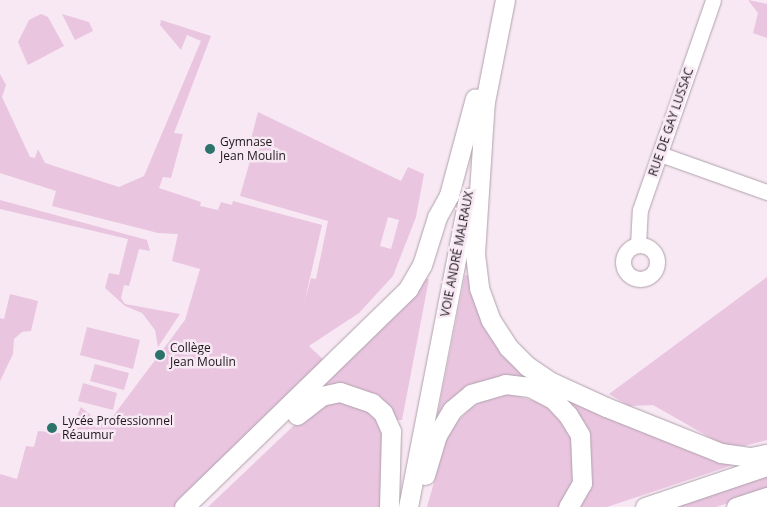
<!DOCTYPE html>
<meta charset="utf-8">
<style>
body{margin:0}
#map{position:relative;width:767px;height:507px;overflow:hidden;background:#f7e8f3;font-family:"Open Sans",sans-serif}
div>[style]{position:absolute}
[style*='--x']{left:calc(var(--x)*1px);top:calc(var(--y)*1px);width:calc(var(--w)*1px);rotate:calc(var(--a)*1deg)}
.green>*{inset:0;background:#e9c5e0}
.roads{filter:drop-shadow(0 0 1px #afa1ab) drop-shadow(0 0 1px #afa1ab)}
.minor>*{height:15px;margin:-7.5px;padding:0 7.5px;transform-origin:7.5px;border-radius:7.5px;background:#fff}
.minor>.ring{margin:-7.5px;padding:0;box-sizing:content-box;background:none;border:15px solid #fff;border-radius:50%}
.major>*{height:19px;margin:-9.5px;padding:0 9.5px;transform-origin:9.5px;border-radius:9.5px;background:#fff}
.dots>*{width:14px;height:14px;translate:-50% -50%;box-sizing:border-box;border:2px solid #f7e8f3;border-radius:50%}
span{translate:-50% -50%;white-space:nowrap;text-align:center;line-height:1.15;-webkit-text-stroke:5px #f7e8f3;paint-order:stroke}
.street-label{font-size:12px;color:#1e181c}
.poi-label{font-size:12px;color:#1e181c}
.left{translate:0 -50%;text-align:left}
</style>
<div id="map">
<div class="green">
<i style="clip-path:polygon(748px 0,767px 4px,767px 38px,753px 33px,758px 13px)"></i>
<i style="clip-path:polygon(41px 14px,48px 17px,64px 46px,28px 65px,18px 42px,29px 20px)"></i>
<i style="clip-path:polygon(62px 14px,89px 22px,93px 31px,75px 40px)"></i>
<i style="clip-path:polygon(evenodd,161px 20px,211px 36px,174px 133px,183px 134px,171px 178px,163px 177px,159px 188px,201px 202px,200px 206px,218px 210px,221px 202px,232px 205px,233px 201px,322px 225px,304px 304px,311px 278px,316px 279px,328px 221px,240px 196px,256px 140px,251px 139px,258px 112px,401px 181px,408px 167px,424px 174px,416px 217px,393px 276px,359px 313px,309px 346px,328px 364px,178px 507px,0 507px,0 474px,17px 479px,26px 446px,34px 447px,38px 431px,68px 434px,70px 426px,76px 428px,77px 424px,74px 422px,81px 407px,105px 427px,185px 320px,200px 269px,172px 261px,178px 234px,158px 233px,52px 206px,56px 191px,0 173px,0 74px,6px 85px,2px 97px,30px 157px,35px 158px,38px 149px,45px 163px,119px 187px,144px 176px,201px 41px,187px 35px,181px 50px,160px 25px,161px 20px,388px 217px,399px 220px,391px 249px,380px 246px,388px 217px)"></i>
<i style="clip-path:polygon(0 200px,147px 240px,150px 251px,139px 249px,129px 286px,124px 285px,121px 298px,125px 304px,180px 314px,158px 347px,155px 330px,142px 313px,125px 306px,105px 288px,109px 273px,119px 275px,128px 239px,0 209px)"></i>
<i style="clip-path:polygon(465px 275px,471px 276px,529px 375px,526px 383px,437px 417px)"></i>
<i style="clip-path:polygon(767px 277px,767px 440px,744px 446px,723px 445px,653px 405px,629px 406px,609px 394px)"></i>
<i style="clip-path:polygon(423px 278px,429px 279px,402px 420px,393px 420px,314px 390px)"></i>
<i style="clip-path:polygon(10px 294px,38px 301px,31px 331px,22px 332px,14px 339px,13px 354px,0 381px,0 318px,4px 319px)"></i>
<i style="clip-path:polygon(87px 327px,140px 340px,133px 369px,80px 355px)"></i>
<i style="clip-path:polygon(95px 364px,129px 373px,124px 390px,90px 381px)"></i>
<i style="clip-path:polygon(83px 383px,117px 393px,113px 410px,78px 401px)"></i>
<i style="clip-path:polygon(510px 394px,549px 405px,564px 419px,576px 442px,574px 482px,559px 507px,427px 507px,447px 437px,454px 425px,469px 409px,487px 398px)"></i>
<i style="clip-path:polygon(570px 398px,708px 458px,733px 465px,607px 507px,578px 507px,582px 501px,567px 403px)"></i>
<i style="clip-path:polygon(340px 399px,364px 405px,382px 426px,380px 507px,208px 507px,306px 414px,315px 407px)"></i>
<i style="clip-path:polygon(767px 474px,767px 490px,716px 507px,667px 507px)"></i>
</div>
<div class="roads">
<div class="minor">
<i style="--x:660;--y:154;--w:114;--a:19.6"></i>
<i style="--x:638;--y:245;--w:35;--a:-87"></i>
<i style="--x:640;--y:210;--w:222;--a:-70.8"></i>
<i class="ring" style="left:623px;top:245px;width:19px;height:19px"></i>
</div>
<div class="major">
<i style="--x:485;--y:99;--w:155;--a:93.7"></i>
<i style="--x:475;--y:254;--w:34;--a:83"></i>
<i style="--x:479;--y:288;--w:33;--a:70"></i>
<i style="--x:490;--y:319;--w:33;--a:57"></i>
<i style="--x:508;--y:347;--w:27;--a:45"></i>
<i style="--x:527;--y:366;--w:29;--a:34"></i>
<i style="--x:551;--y:382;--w:60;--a:24.4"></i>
<i style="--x:606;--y:407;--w:124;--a:21.8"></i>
<i style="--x:721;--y:453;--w:30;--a:8"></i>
<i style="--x:751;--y:457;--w:16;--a:-11"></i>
<i style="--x:483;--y:112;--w:114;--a:-78.9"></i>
<i style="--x:297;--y:415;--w:31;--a:-38"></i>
<i style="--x:321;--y:396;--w:19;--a:-12"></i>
<i style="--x:340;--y:392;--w:34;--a:19"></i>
<i style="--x:372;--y:403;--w:15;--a:42"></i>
<i style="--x:383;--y:413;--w:20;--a:66"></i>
<i style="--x:391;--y:431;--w:76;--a:91.5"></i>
<i style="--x:425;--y:475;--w:42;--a:-73.3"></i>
<i style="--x:437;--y:435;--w:29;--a:-59"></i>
<i style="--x:452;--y:410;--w:25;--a:-40"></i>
<i style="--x:471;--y:394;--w:35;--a:-16"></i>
<i style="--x:505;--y:384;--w:25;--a:7"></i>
<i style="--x:530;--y:387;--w:26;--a:28"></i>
<i style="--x:553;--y:399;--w:22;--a:47"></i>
<i style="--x:568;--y:415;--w:23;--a:59"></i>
<i style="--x:580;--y:435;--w:48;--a:87.6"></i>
<i style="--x:582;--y:483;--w:28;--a:120"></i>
<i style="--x:184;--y:507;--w:313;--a:-44.2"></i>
<i style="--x:408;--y:289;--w:28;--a:-60"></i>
<i style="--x:422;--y:265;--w:50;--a:-72.6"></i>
<i style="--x:437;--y:217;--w:25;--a:-61"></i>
<i style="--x:449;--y:195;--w:100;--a:-75"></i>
<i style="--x:408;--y:507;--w:315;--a:-79"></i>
<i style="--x:645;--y:507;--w:129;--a:-18.6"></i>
<i style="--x:736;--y:507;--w:33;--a:-18"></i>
</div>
</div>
<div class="dots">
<i style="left:210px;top:149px;background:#2c746b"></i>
<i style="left:160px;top:355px;background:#2c746b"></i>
<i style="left:52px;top:428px;background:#2c746b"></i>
</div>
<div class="street-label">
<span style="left:671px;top:122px;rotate:-71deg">RUE DE GAY LUSSAC</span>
<span style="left:457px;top:254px;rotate:-79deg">VOIE ANDRÉ MALRAUX</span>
</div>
<div class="poi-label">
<span class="left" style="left:220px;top:149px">Gymnase<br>Jean Moulin</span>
<span class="left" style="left:170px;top:355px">Collège<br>Jean Moulin</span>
<span class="left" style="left:62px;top:428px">Lycée Professionnel<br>Réaumur</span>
</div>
</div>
